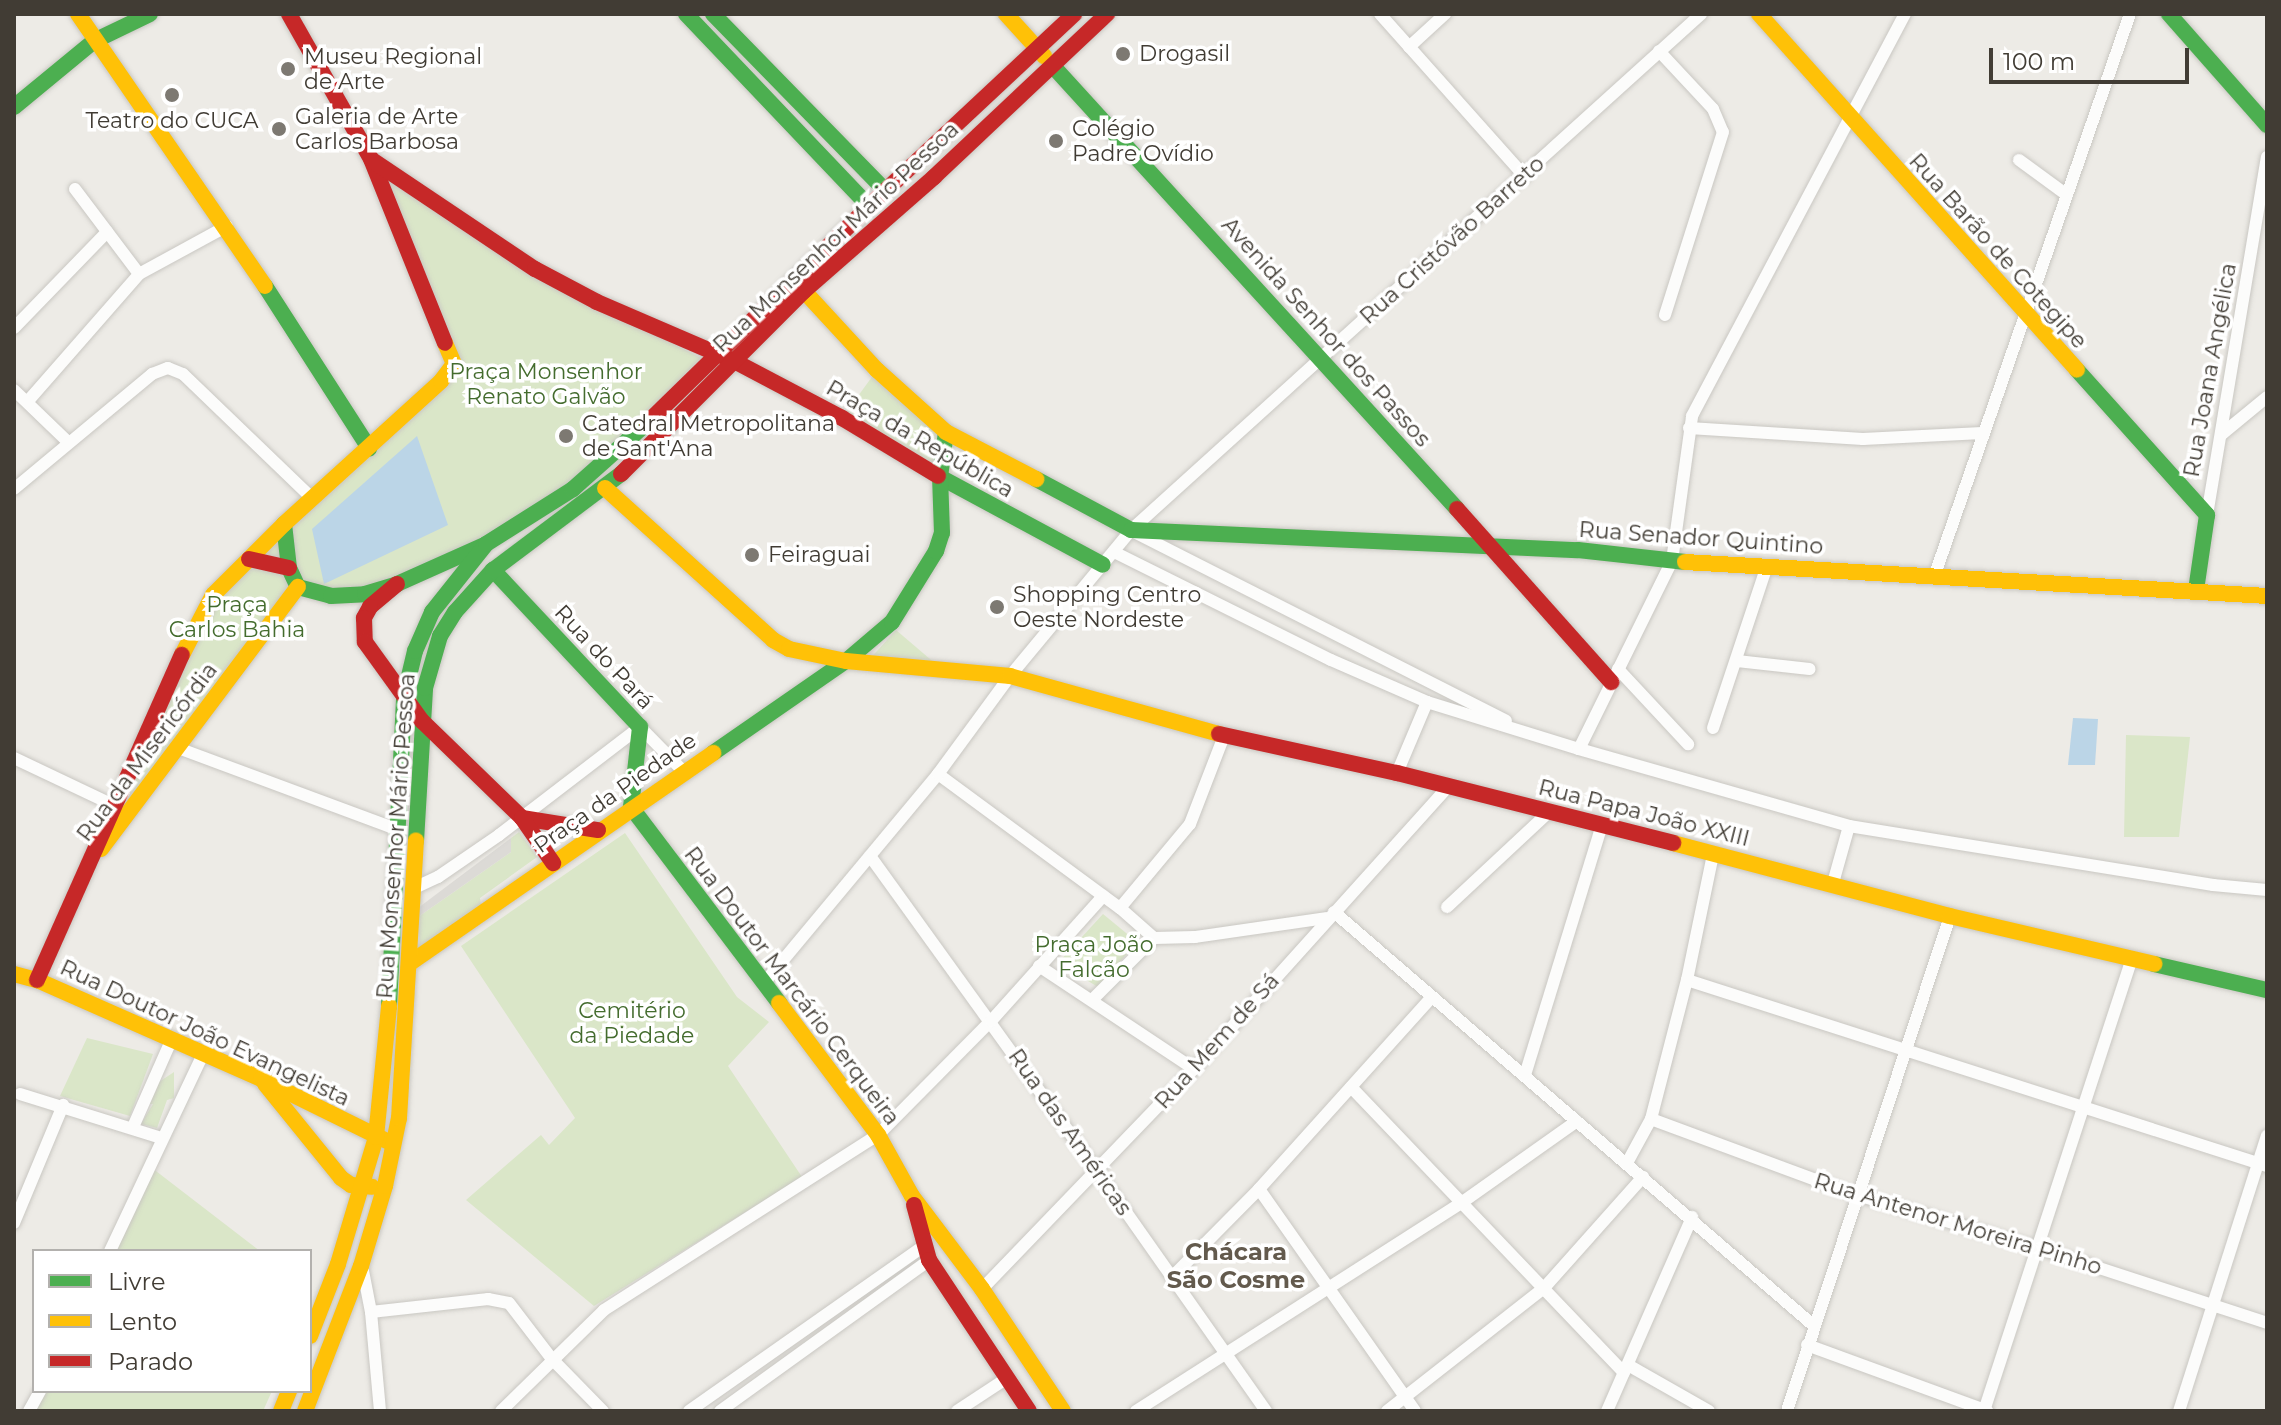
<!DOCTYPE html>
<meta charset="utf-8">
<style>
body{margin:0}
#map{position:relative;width:2281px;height:1425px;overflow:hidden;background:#edebe6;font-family:Montserrat,sans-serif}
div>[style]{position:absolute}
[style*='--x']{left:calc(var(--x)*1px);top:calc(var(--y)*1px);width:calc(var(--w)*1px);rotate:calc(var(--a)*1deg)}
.green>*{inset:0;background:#dae6c8}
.parking>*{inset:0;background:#dcdad6}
.water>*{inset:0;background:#bbd5e7}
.roads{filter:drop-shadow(0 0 2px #c9c7c2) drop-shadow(0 0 2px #c9c7c2)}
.street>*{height:12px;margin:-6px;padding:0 6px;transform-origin:6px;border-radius:6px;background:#fcfcfb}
.fast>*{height:16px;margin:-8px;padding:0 8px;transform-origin:8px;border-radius:8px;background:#4caf50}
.slow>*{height:16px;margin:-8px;padding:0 8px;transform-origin:8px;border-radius:8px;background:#ffc107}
.jam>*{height:16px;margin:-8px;padding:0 8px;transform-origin:8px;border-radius:8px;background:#c62828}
.dots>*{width:22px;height:22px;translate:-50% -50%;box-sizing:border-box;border:4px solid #fff;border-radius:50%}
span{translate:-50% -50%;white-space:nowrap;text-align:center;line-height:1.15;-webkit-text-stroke:7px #fff;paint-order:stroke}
.poi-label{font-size:22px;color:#413c34}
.left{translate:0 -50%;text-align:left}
.street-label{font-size:22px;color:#413c34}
.park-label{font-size:22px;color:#446c2e}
.neighbourhood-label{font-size:24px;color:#635a4d;font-weight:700}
.frame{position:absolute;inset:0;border:16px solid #413c34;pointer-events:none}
.legend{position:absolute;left:32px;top:1249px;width:280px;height:144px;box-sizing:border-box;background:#fff;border:2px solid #b3b1ae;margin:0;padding:10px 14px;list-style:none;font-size:24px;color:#413c34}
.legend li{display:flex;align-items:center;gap:16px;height:40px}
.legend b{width:40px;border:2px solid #b3b1ae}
.scale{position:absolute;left:1989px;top:48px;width:200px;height:36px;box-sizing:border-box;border:4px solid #413c34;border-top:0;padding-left:10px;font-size:24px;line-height:28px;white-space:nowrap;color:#413c34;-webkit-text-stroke:6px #fff;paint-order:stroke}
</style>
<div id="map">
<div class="green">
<i style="clip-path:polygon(371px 160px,597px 305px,701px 358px,599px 462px,486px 541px,396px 580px,345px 594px,297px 584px,88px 867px,197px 621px,287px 526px,453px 369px)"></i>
<i style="clip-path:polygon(877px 370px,946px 432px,940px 477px,842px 418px)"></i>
<i style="clip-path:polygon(896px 630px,937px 665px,868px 661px)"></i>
<i style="clip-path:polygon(2126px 735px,2190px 737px,2179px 837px,2124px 837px)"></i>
<i style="clip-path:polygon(519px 832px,537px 857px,480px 898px,481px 906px,420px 951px,418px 917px,511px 852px,511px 838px)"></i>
<i style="clip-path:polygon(625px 833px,737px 997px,769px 1022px,728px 1066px,802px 1177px,594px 1306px,466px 1200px,541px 1135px,549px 1145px,575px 1118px,461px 946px)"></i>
<i style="clip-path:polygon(1103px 914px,1137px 942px,1098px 987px,1058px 963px)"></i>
<i style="clip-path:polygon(87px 1038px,153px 1054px,130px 1116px,60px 1096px)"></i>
<i style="clip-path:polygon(174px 1072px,174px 1098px,167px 1100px,157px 1128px,141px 1124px,153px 1104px,149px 1104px,156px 1084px)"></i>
<i style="clip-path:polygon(152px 1168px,260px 1251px,112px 1251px)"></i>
<i style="clip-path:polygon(44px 1391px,272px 1391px,263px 1411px,34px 1411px)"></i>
</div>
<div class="parking">
<i style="clip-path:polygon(511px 838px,511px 852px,418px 917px,418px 908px)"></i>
</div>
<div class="water">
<i style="clip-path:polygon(417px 436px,448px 525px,324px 584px,312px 529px)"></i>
<i style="clip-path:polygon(2073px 718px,2098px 719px,2095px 765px,2068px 765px)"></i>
</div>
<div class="roads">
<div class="street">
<i style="--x:1380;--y:14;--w:218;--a:48.3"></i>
<i style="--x:1409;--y:47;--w:49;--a:-42.5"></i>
<i style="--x:1659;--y:51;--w:79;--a:47"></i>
<i style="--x:1713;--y:109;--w:25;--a:67"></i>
<i style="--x:1723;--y:132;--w:192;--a:107.6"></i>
<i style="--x:2019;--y:160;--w:59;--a:36.1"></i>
<i style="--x:75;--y:189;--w:106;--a:53"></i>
<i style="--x:14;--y:328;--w:134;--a:-45.9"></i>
<i style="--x:14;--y:390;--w:75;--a:43.9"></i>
<i style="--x:28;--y:401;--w:169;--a:-48.8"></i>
<i style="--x:139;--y:274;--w:100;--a:-28.6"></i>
<i style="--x:1689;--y:428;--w:174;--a:3.6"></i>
<i style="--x:1863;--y:439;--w:119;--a:-2.9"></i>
<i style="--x:2222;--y:434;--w:58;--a:-39.4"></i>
<i style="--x:14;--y:489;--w:180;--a:-39.8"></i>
<i style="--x:152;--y:374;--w:17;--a:-21"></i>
<i style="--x:168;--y:368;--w:16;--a:22"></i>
<i style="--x:183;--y:374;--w:179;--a:43.9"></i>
<i style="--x:2207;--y:515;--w:363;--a:-80.5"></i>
<i style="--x:1134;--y:532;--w:417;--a:26.9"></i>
<i style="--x:1114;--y:552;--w:242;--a:26.5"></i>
<i style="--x:1331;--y:660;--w:105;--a:23.6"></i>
<i style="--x:1427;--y:702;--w:159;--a:17.2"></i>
<i style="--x:1579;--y:749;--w:281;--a:15.9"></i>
<i style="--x:1849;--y:826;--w:369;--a:9.2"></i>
<i style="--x:2213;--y:885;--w:54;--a:5.3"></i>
<i style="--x:1934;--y:577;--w:596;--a:-70.81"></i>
<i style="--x:1737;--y:661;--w:73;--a:6.3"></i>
<i style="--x:1618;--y:669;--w:103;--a:47"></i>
<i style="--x:1713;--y:728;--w:171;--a:-71.6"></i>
<i style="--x:178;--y:748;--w:233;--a:20.4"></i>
<i style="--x:1579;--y:749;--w:210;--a:-63.7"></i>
<i style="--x:1672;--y:561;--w:146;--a:-82.1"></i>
<i style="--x:1692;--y:416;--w:455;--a:-62.1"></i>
<i style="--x:14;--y:758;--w:110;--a:25.4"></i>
<i style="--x:1397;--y:773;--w:77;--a:-67.1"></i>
<i style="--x:938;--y:774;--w:226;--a:36.4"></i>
<i style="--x:1120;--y:908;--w:45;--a:41.4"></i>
<i style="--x:1154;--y:938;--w:41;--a:-1.4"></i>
<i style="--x:1195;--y:937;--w:133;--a:-8.2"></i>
<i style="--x:870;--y:856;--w:390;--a:54.2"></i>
<i style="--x:1098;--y:1172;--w:292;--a:54.9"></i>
<i style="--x:1833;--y:883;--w:59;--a:-74.3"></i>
<i style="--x:412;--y:889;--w:29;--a:-25"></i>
<i style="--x:438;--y:877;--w:74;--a:-34.5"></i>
<i style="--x:499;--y:835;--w:178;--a:-37.5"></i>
<i style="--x:640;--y:727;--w:63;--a:45.6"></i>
<i style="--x:1447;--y:907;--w:139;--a:-43"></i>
<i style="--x:1120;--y:908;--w:109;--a:-50.2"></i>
<i style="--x:1190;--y:824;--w:94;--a:-68.9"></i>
<i style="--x:1334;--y:912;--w:632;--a:40.77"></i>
<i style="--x:1039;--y:966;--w:186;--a:33.6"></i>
<i style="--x:1687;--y:980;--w:609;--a:17.78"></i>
<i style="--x:764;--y:983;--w:272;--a:-50.2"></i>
<i style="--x:938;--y:774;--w:122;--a:-53.7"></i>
<i style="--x:1010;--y:676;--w:190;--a:-50.3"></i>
<i style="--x:1131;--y:530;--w:769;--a:-42.15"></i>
<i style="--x:1092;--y:1000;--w:88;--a:-45"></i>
<i style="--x:1525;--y:1075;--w:263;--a:-72.9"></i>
<i style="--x:1351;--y:1087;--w:395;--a:46.3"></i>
<i style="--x:20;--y:1094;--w:148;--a:17.3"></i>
<i style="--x:1651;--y:1119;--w:220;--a:20.3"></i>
<i style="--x:1857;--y:1195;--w:189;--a:16.3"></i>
<i style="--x:2038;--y:1248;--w:241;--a:18.1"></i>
<i style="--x:133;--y:1127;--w:94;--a:-66.2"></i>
<i style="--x:1627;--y:1163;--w:50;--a:-61.4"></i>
<i style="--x:1651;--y:1119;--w:144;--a:-75.5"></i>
<i style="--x:1687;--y:980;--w:129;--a:-78.3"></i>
<i style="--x:1259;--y:1189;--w:271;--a:54.9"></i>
<i style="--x:14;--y:1223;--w:128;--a:-67.4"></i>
<i style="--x:110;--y:1251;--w:218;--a:-64.7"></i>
<i style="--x:363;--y:1271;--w:42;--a:79"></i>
<i style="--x:371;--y:1312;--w:99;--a:84.8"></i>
<i style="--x:1172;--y:1277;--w:124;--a:-45.3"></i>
<i style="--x:1259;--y:1189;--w:258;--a:-48"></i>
<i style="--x:982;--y:1289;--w:306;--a:-46.1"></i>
<i style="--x:1194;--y:1069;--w:378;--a:-48"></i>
<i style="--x:371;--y:1312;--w:118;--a:-6.3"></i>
<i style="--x:488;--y:1299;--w:21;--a:11"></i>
<i style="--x:509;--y:1303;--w:71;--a:52.5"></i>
<i style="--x:552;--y:1359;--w:73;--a:45.6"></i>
<i style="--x:1807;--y:1345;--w:192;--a:20.1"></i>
<i style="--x:1628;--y:1365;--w:93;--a:29.6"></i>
<i style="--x:29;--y:1411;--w:23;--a:-61"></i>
<i style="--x:501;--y:1411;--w:144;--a:-44.4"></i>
<i style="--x:604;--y:1310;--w:325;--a:-32.6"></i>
<i style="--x:878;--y:1135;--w:161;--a:-45.3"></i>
<i style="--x:991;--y:1021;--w:168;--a:-48.1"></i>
<i style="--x:689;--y:1411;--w:287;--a:-35.1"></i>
<i style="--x:720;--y:1411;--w:258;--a:-35.8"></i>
<i style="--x:957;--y:1411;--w:60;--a:-33.4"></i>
<i style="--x:1136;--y:1411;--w:389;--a:-32.6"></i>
<i style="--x:1464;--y:1201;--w:138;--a:-35.3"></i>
<i style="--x:1387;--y:1411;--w:199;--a:-38.1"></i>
<i style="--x:1544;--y:1288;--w:149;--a:-48.3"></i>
<i style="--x:1607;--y:1411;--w:212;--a:-66.3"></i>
<i style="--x:1787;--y:1411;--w:521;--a:-71.77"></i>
<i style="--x:1984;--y:1411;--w:476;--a:-71.9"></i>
<i style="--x:2179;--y:1411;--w:289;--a:-72.3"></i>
</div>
<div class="fast">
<i style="--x:686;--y:14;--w:265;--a:46.4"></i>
<i style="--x:713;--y:14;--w:248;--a:45.7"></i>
<i style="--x:2169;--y:14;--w:148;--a:48.6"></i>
<i style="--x:1051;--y:64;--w:602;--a:47.62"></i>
<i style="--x:14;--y:107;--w:104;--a:-39.5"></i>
<i style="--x:94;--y:41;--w:62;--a:-25.7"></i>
<i style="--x:265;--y:286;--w:193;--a:57.3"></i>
<i style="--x:2077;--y:370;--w:195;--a:48.1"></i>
<i style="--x:2207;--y:515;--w:76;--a:98.3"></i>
<i style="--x:938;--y:476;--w:187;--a:28.3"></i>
<i style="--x:1036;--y:479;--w:108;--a:28.2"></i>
<i style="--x:1131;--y:530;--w:447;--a:2.6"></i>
<i style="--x:1578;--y:550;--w:108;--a:6.4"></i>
<i style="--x:284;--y:524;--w:44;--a:83.5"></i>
<i style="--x:289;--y:568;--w:21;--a:65"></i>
<i style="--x:298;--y:587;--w:34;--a:15"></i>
<i style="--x:331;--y:596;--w:34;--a:-3"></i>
<i style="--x:365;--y:594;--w:34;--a:-17"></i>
<i style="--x:397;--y:584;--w:95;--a:-24.1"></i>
<i style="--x:493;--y:570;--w:215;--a:46.9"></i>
<i style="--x:640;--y:727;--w:81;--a:96.4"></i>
<i style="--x:631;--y:807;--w:246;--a:52.9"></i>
<i style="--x:713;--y:753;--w:162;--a:-34.7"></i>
<i style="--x:846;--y:661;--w:60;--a:-40.3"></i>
<i style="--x:892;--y:622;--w:84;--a:-58.2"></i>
<i style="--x:936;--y:551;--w:19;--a:-72"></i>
<i style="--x:942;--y:533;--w:56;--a:-92"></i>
<i style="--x:940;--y:477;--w:45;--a:-82.4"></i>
<i style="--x:416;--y:841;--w:153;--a:-86.6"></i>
<i style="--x:425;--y:688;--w:54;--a:-73.9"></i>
<i style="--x:440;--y:636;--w:28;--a:-58"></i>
<i style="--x:455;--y:612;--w:57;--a:-47.9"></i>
<i style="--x:493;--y:570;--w:160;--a:-36.9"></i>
<i style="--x:2154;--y:964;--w:116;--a:13"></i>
<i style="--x:389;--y:1006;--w:309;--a:-87.2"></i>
<i style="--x:404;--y:697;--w:47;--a:-76.6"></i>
<i style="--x:415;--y:651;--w:43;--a:-66.4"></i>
<i style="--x:432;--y:612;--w:87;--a:-51.5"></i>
<i style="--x:486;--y:544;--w:103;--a:-32.3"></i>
<i style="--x:573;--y:489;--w:99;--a:-41.7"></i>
</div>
<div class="slow">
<i style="--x:78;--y:14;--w:330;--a:55.5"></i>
<i style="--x:1006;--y:14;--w:57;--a:47.9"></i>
<i style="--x:1759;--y:14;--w:477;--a:48.2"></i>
<i style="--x:804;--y:291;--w:108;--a:47.3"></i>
<i style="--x:877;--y:370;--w:93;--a:41.9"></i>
<i style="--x:946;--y:432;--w:102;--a:27.6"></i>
<i style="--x:605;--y:488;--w:227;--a:42.1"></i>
<i style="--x:773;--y:640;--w:18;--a:29"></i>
<i style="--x:789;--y:649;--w:58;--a:11.9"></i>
<i style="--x:846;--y:661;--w:165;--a:5.2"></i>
<i style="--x:1010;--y:676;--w:217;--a:15.5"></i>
<i style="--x:1685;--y:562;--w:583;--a:3.34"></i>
<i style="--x:182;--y:655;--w:68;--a:-62.7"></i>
<i style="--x:213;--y:595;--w:100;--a:-45"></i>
<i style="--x:284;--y:524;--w:212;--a:-42.3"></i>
<i style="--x:441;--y:381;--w:21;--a:-53"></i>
<i style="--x:454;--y:364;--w:23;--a:-113"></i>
<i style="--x:1673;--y:843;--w:286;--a:14.8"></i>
<i style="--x:1950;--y:916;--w:210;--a:13.2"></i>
<i style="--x:101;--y:849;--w:328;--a:-53.1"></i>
<i style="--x:410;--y:963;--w:369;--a:-34.7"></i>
<i style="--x:14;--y:974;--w:24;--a:15"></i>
<i style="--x:37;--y:980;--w:245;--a:23.8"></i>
<i style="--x:261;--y:1079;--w:140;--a:26.2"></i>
<i style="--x:779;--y:1003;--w:165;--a:53.1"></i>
<i style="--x:878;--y:1135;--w:70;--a:60.9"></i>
<i style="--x:912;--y:1196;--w:116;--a:53"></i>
<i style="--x:982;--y:1289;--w:146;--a:56.4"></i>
<i style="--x:265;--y:1084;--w:121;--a:51"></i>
<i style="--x:341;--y:1178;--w:12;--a:35"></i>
<i style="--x:351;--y:1185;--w:21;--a:5"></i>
<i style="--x:310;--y:1336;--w:77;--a:-68.7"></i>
<i style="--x:338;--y:1264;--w:133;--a:-73.3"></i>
<i style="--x:376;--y:1137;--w:132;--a:-84.3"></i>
<i style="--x:281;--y:1411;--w:22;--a:-68"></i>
<i style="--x:305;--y:1411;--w:155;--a:-68.9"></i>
<i style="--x:361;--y:1266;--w:84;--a:-73.3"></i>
<i style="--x:385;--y:1186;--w:69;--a:-78.4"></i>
<i style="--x:399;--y:1118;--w:278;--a:-86.5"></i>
</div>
<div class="jam">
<i style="--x:289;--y:14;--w:167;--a:60.5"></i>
<i style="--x:371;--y:159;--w:198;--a:68.1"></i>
<i style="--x:372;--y:160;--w:196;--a:33.8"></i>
<i style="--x:535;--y:269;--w:70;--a:28"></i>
<i style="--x:597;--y:302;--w:149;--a:23.3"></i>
<i style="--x:734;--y:361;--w:122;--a:27.8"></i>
<i style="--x:842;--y:418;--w:112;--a:31.1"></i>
<i style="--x:647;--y:423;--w:310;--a:-44.3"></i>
<i style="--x:869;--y:206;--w:281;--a:-43.1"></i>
<i style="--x:621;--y:474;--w:259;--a:-45"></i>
<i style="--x:804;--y:291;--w:173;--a:-41.2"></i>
<i style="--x:934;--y:177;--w:238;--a:-43.3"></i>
<i style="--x:1457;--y:509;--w:232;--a:48.3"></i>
<i style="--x:249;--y:559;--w:41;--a:12.7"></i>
<i style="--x:397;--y:584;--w:35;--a:140"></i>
<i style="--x:370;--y:607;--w:13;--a:119"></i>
<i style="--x:364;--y:618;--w:24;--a:88"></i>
<i style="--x:365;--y:642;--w:97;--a:54.2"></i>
<i style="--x:422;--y:721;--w:139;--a:44.1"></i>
<i style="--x:522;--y:818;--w:77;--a:9"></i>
<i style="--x:1219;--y:734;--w:182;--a:12.4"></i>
<i style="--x:1397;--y:773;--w:285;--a:14.2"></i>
<i style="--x:522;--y:818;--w:55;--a:55.4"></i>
<i style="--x:37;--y:980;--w:356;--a:-66"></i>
<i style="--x:914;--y:1205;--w:57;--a:74.7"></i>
<i style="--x:929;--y:1260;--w:181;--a:56.5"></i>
</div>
</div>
<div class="dots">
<i style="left:1123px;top:54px;background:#7d7972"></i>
<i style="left:288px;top:69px;background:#7d7972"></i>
<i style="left:172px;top:95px;background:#7d7972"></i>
<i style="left:279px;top:129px;background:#7d7972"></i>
<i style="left:1056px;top:141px;background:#7d7972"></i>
<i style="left:566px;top:436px;background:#7d7972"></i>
<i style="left:752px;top:555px;background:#7d7972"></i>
<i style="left:997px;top:607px;background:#7d7972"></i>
</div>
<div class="poi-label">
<span class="left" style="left:1139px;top:54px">Drogasil</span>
<span class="left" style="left:304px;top:69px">Museu Regional<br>de Arte</span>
<span class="left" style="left:295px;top:129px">Galeria de Arte<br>Carlos Barbosa</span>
<span style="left:172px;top:121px">Teatro do CUCA</span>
<span class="left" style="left:1072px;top:141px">Colégio<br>Padre Ovídio</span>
<span class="left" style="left:582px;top:436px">Catedral Metropolitana<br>de Sant'Ana</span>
<span class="left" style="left:768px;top:555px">Feiraguai</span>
<span class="left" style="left:1013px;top:607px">Shopping Centro<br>Oeste Nordeste</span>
</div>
<div class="street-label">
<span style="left:836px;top:237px;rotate:-43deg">Rua Monsenhor Mário Pessoa</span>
<span style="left:1452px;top:240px;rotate:-42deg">Rua Cristóvão Barreto</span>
<span style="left:1998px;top:251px;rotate:48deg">Rua Barão de Cotegipe</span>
<span style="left:1326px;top:332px;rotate:48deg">Avenida Senhor dos Passos</span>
<span style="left:2210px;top:370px;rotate:-80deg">Rua Joana Angélica</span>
<span style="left:920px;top:439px;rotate:30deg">Praça da República</span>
<span style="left:1701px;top:538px;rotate:4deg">Rua Senador Quintino</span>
<span style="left:604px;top:657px;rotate:47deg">Rua do Pará</span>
<span style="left:147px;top:752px;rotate:-53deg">Rua da Misericórdia</span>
<span style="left:615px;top:793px;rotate:-35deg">Praça da Piedade</span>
<span style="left:1644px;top:813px;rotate:14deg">Rua Papa João XXIII</span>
<span style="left:396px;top:836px;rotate:-86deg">Rua Monsenhor Mário Pessoa</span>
<span style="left:792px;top:986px;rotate:53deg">Rua Doutor Marcário Cerqueira</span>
<span style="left:205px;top:1033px;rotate:25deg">Rua Doutor João Evangelista</span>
<span style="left:1217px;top:1041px;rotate:-48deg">Rua Mem de Sá</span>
<span style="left:1070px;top:1132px;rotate:55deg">Rua das Américas</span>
<span style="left:1958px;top:1224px;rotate:17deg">Rua Antenor Moreira Pinho</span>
</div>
<div class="park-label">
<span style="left:546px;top:384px">Praça Monsenhor<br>Renato Galvão</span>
<span style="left:237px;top:617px">Praça<br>Carlos Bahia</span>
<span style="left:1094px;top:957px">Praça João<br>Falcão</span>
<span style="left:632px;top:1023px">Cemitério<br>da Piedade</span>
</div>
<div class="neighbourhood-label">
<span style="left:1236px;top:1266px">Chácara<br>São Cosme</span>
</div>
<div class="frame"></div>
<ul class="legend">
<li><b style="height:10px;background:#4caf50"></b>Livre</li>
<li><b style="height:10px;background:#ffc107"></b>Lento</li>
<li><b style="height:10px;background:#c62828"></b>Parado</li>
</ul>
<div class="scale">100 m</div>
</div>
